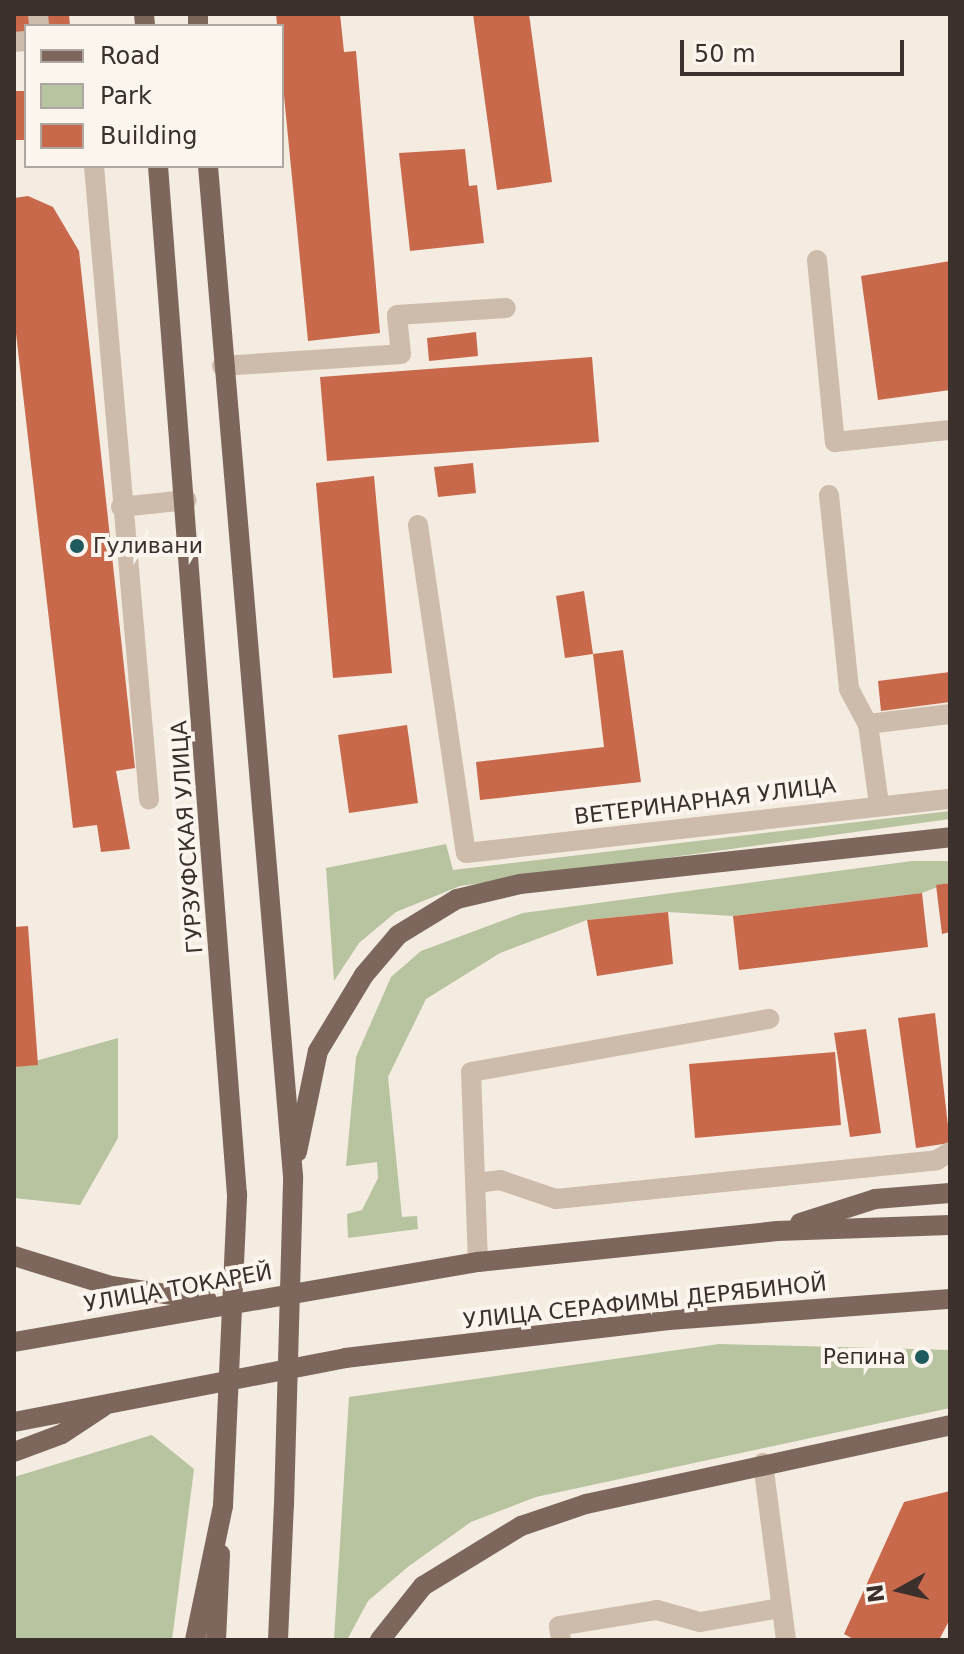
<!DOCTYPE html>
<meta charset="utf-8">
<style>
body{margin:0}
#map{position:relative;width:964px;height:1654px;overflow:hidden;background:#f4ebe1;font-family:"DejaVu Sans",sans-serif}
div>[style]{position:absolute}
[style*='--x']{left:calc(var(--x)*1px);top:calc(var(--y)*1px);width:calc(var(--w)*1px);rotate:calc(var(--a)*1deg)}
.green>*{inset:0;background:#b8c4a0}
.building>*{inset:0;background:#c8694b}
.minor>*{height:20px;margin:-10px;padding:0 10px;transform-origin:10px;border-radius:10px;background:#cdbbac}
.major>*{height:20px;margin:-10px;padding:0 10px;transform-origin:10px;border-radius:10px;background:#7d675c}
.major-bridge>*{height:20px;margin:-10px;padding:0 10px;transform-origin:10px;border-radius:10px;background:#7d675c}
.dots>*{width:22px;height:22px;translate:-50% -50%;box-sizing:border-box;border:4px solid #fbf5ee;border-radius:50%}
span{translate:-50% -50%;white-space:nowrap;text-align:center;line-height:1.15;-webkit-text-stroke:8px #fbf5ee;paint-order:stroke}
.poi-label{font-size:22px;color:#3b302b}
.left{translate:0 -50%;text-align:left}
.right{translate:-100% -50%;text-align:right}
.street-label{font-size:22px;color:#3b302b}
.frame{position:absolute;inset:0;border:16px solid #3b302b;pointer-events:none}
.legend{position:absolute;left:24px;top:24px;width:260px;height:144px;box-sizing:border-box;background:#fbf5ee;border:2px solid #aea6a0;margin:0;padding:10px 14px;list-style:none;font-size:24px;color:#3b302b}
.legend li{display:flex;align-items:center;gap:16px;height:40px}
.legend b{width:40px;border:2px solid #aea6a0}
.north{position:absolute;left:860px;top:1550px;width:80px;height:80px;-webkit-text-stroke:6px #fbf5ee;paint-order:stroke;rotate:262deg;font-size:22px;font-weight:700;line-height:32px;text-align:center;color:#3b302b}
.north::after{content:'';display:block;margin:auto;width:28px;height:36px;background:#3b302b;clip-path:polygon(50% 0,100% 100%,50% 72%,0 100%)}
.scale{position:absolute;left:680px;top:40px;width:224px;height:36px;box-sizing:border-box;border:4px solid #3b302b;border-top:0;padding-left:10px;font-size:24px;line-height:28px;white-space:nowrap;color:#3b302b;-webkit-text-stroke:6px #fbf5ee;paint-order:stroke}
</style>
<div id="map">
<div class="green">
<i style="clip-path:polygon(950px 811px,950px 819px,460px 886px,396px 912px,359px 943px,334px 981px,326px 868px,446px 844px,453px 870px)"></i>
<i style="clip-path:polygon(912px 861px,950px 861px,950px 882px,922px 893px,733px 916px,668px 912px,587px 920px,500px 953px,426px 999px,388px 1077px,402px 1217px,417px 1216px,418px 1229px,348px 1238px,347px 1214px,362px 1210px,378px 1178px,377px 1162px,346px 1166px,356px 1057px,391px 977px,421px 951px,523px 913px)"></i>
<i style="clip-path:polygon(118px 1038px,118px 1138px,80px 1205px,14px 1198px,14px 1067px)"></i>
<i style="clip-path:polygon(719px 1344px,950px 1350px,950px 1408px,536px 1497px,471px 1522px,409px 1566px,368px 1601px,347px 1640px,334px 1640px,349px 1397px)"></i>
<i style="clip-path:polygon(152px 1435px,194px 1469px,172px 1640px,14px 1640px,14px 1477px)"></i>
</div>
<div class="building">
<i style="clip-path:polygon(14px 14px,69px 14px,70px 26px,26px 26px,26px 33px,14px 34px)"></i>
<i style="clip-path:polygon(276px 14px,340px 14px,344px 52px,356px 51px,380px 333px,308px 341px)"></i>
<i style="clip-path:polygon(473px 14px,529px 14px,552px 182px,497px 190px)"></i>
<i style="clip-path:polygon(14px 91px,26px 91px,26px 140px,14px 140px)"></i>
<i style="clip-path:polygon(465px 149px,469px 186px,477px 185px,484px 243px,410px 251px,399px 153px)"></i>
<i style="clip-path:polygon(28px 196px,53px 207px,79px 251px,135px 768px,116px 771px,130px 849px,101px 852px,97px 825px,73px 828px,14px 316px,14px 198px)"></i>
<i style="clip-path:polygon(950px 261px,950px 390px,878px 400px,861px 276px)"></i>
<i style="clip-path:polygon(476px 332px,478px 356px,429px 361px,427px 338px)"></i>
<i style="clip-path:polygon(592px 357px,599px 442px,327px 461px,320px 377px)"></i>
<i style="clip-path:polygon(473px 463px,476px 493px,438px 497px,434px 467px)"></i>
<i style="clip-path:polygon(374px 476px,392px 673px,333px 678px,316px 483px)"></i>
<i style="clip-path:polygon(584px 591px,593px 654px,565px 658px,556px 596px)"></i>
<i style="clip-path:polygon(623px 650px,641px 782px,480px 800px,476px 762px,604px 747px,593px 654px)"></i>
<i style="clip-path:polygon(950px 672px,950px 702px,881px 711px,878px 681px)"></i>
<i style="clip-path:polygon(407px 725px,418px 803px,349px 813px,338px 735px)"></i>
<i style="clip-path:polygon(950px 883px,950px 932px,942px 934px,936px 885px)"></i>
<i style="clip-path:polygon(922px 893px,928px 947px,739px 970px,733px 916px)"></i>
<i style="clip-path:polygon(668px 912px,673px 964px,597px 976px,587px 920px)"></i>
<i style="clip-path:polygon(28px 926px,38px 1065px,14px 1067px,14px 927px)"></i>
<i style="clip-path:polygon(935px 1013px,950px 1143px,916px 1148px,898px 1018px)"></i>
<i style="clip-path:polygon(866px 1029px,881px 1133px,850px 1137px,834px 1033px)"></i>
<i style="clip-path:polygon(835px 1052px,841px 1125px,695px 1138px,689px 1064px)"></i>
<i style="clip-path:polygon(950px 1491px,950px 1619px,939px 1640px,855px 1640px,844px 1634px,904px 1502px)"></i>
</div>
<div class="minor">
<i style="--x:38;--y:14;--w:12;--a:85"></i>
<i style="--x:14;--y:42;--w:12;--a:-5"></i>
<i style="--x:94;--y:166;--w:636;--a:85.04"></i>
<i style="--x:817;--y:260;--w:183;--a:84.4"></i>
<i style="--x:835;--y:442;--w:116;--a:-6"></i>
<i style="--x:222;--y:366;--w:179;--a:-3.8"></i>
<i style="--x:401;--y:354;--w:39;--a:-96"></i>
<i style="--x:397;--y:315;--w:109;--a:-3.7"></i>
<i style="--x:829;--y:495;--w:195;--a:84.1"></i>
<i style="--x:849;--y:689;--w:40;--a:62"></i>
<i style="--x:868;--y:724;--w:81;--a:82.2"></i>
<i style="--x:121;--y:507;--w:66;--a:-6.1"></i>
<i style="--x:418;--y:525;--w:331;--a:81.7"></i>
<i style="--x:466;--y:853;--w:487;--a:-6.4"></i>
<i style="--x:868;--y:724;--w:83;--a:-7"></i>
<i style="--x:476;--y:1183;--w:24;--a:-7"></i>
<i style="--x:500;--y:1180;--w:59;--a:18.7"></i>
<i style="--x:556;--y:1199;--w:383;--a:-5.8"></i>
<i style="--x:937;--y:1160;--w:15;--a:-32"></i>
<i style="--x:478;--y:1262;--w:190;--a:-92.1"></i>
<i style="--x:471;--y:1072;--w:303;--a:-10.1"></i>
<i style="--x:763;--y:1463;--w:178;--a:82.6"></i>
<i style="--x:561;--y:1640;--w:14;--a:-98"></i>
<i style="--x:559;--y:1626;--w:99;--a:-9.3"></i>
<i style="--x:657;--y:1610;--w:45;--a:15.6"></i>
<i style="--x:700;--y:1622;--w:81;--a:-9.9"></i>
</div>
<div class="major">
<i style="--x:144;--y:14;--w:12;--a:85"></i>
<i style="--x:198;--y:14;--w:12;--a:90"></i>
<i style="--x:158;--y:166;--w:1031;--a:85.61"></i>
<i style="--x:208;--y:166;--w:1014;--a:85.19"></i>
<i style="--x:297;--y:1152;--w:103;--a:-78.3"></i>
<i style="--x:318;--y:1051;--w:89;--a:-58.8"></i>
<i style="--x:364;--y:975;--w:52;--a:-49.6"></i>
<i style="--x:398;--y:935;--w:69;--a:-31.4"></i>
<i style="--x:457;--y:899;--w:65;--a:-13.4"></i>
<i style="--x:520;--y:884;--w:433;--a:-6.2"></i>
<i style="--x:800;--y:1223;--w:79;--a:-17.7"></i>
<i style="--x:875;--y:1199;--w:75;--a:-4.6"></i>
<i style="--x:14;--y:1256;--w:102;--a:17.2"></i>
<i style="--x:111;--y:1286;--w:97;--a:8.3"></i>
<i style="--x:14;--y:1342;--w:471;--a:-9.8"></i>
<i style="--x:478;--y:1262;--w:301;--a:-5.9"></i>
<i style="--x:777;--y:1231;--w:173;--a:-2"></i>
<i style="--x:14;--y:1422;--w:337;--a:-10.9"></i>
<i style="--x:345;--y:1358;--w:326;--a:-6.7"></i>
<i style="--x:669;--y:1320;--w:282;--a:-4.3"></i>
<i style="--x:14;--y:1452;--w:51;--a:-20.6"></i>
<i style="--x:62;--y:1434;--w:49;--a:-33.4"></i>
<i style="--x:195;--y:1640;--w:137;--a:-78.2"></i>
<i style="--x:216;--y:1640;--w:86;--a:-87.3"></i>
<i style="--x:278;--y:1640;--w:135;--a:-87.5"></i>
<i style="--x:380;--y:1640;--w:69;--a:-51.5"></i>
<i style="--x:423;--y:1586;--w:115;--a:-31.5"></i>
<i style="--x:521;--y:1526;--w:69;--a:-18.7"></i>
<i style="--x:586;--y:1504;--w:372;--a:-12.2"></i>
</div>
<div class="major-bridge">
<i style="--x:284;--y:1505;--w:329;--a:-88.4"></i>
<i style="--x:223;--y:1506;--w:312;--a:-87.4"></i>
</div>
<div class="dots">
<i style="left:77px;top:546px;background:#1f5a5e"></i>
<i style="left:922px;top:1357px;background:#1f5a5e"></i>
</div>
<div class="poi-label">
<span class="left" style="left:93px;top:546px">Гуливани</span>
<span class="right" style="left:906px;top:1357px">Репина</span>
</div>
<div class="street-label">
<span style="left:705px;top:801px;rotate:-7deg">ВЕТЕРИНАРНАЯ УЛИЦА</span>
<span style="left:187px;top:837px;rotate:-94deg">ГУРЗУФСКАЯ УЛИЦА</span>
<span style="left:178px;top:1288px;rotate:-10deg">УЛИЦА ТОКАРЕЙ</span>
<span style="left:645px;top:1302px;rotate:-6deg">УЛИЦА СЕРАФИМЫ ДЕРЯБИНОЙ</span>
</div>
<div class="frame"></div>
<ul class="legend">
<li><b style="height:10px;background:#7d675c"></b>Road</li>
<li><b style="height:22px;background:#b8c4a0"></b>Park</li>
<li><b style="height:22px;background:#c8694b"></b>Building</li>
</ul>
<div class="north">N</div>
<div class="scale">50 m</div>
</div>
